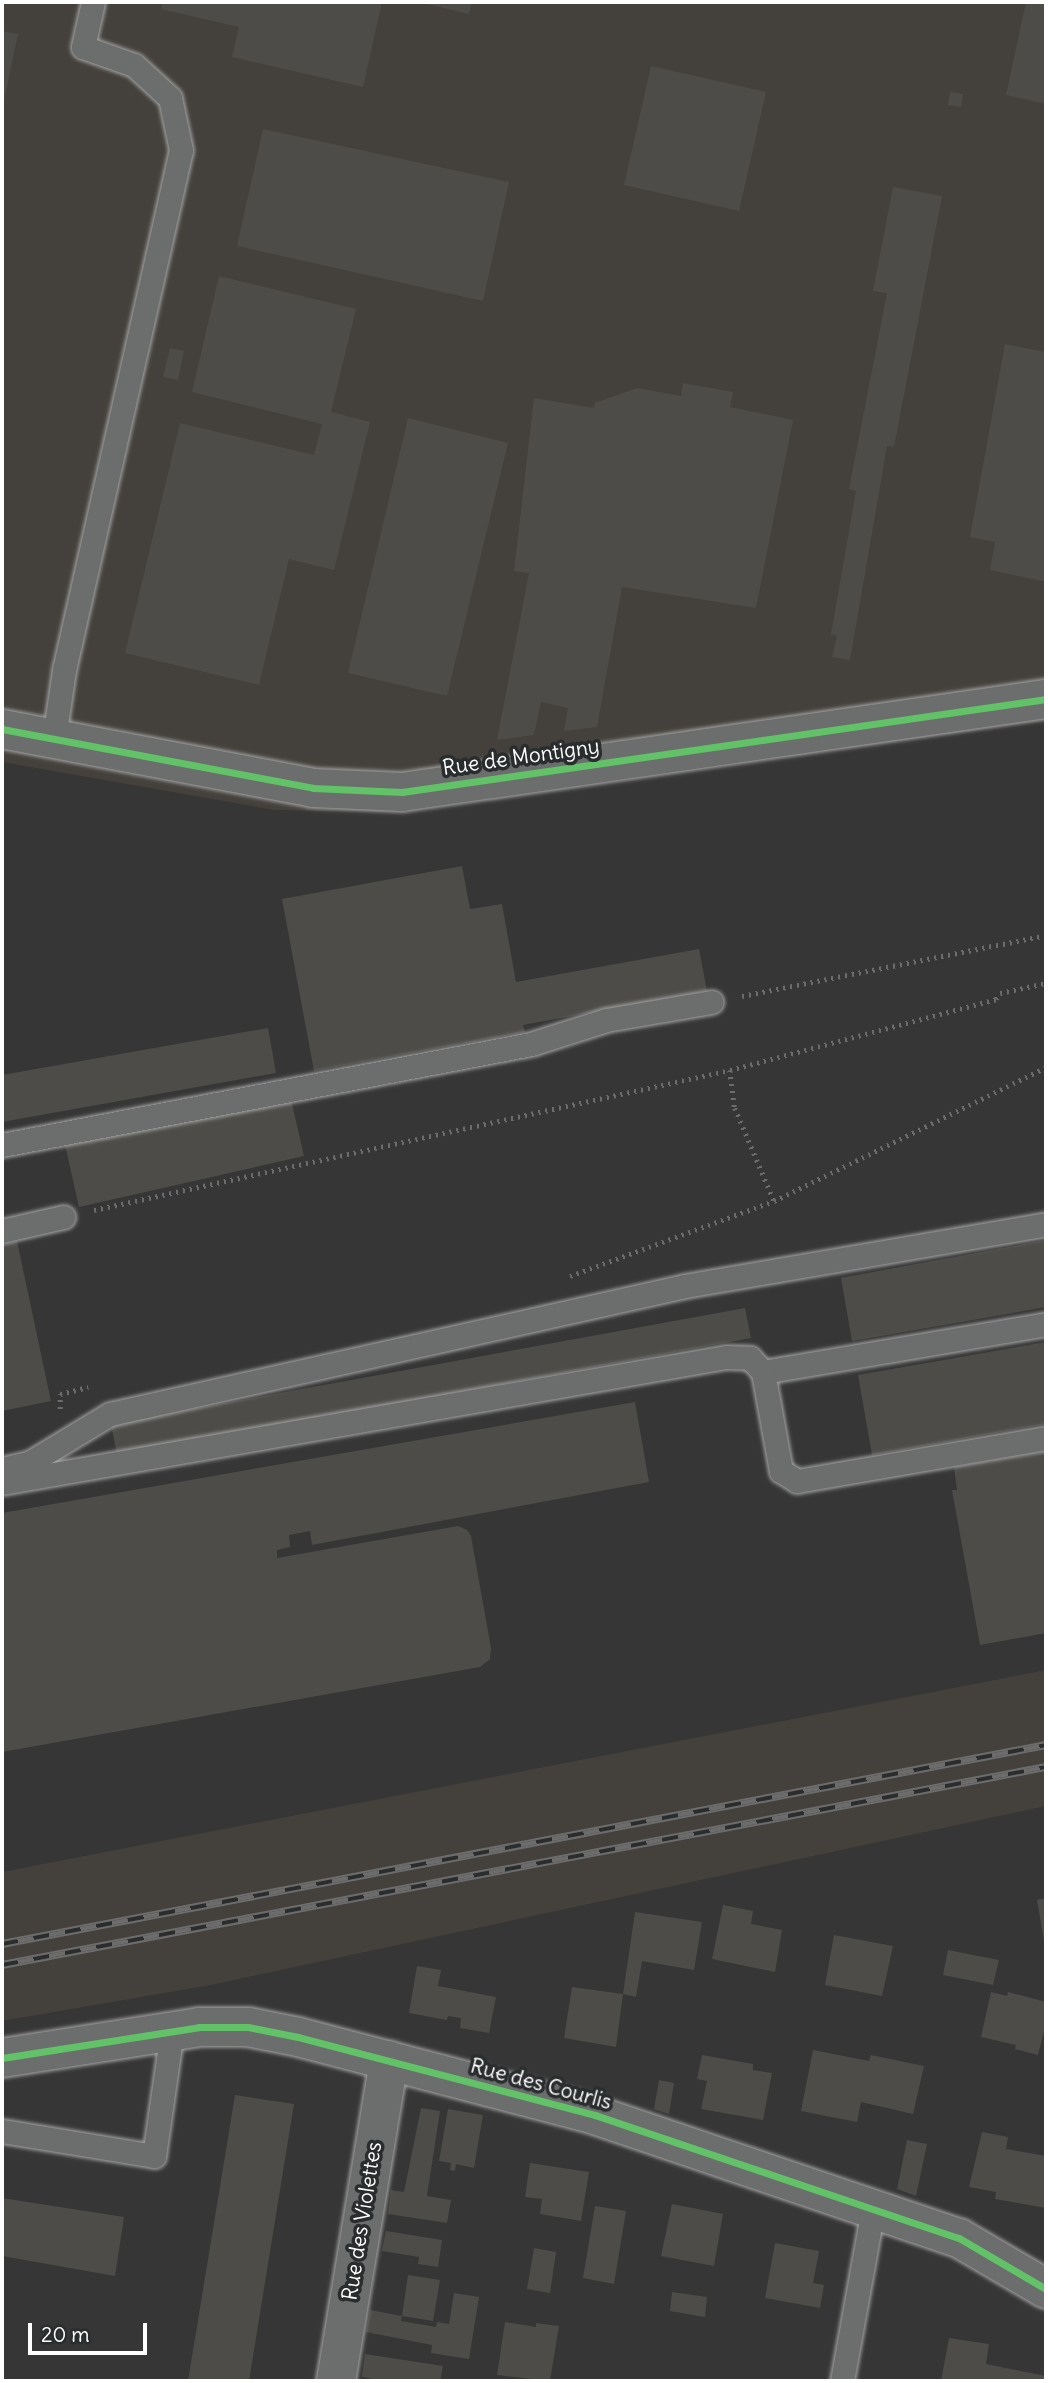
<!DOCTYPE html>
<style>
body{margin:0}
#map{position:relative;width:1048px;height:2383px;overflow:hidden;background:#363636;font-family:Delius,sans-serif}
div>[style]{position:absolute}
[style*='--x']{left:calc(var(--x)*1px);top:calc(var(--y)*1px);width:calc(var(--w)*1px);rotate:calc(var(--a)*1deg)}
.built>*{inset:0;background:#44413c}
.building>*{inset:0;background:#4e4c49}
.path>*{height:4.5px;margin-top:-2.25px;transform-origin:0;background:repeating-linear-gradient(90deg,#6c6c6c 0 2px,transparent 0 7px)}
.roads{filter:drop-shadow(0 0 2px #a5a5a5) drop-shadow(0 0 2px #a5a5a5)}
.service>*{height:23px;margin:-11.5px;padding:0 11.5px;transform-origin:11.5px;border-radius:11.5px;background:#6c6d6d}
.minor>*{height:38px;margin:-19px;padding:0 19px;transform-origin:19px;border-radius:19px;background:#6c6d6d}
.rail>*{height:8px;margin-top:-4px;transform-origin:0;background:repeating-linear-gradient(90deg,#2a2d2e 0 16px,#6c6c6c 0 32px);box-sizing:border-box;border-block:2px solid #6c6c6c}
.cycleway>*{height:7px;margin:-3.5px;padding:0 3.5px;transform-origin:3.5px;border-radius:3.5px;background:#61c268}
span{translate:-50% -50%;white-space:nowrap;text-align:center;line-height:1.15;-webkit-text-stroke:7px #2a2d2e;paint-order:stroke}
.street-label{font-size:21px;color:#fff}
.frame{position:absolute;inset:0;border:4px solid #fff;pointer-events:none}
.scale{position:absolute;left:28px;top:2323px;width:119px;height:32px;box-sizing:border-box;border:4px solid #fff;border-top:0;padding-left:9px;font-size:21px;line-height:24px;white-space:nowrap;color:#fff;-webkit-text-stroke:5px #2a2d2e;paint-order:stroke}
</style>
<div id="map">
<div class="built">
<i style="clip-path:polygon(2px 2px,1046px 2px,1046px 721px,380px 812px,274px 810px,2px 762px)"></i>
<i style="clip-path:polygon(1046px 1670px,1046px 1806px,211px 1985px,2px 2021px,2px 1872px)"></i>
</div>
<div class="building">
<i style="clip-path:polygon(162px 2px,382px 2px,363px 87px,232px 57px,239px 27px,161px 9px)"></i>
<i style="clip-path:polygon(419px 2px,472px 2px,469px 14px)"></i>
<i style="clip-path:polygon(1026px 2px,1046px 2px,1046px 104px,1006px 95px)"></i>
<i style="clip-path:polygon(2px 31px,18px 34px,3px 105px,2px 105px)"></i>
<i style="clip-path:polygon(651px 66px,766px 92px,739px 211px,624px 185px)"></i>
<i style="clip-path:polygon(950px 92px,963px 94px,961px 107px,948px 105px)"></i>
<i style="clip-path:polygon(263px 129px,509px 182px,483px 301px,237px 246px)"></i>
<i style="clip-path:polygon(893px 187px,942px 196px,894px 447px,887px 446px,850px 660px,832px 657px,837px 636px,831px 634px,856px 491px,849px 489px,887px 293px,873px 291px)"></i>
<i style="clip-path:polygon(219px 276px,356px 309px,331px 412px,370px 422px,334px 570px,289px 559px,259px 685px,125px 653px,180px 423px,314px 455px,322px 424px,192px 392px)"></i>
<i style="clip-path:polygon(1005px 344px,1046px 352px,1046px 582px,990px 570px,995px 542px,970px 537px)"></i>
<i style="clip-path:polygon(170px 348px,184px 351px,178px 380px,163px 377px)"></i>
<i style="clip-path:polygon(683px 383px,733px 392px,730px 407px,793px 420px,756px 608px,622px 587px,597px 727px,564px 731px,568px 708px,541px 702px,534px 735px,497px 740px,529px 573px,514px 571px,534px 398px,594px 408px,595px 403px,637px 388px,681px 396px)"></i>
<i style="clip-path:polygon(408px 418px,508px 443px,447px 696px,348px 673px)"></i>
<i style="clip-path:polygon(462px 866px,470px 909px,502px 904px,516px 982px,699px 949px,707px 991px,523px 1025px,525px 1032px,314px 1071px,282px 899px)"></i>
<i style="clip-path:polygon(268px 1028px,276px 1073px,2px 1122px,2px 1075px)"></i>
<i style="clip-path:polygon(290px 1095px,304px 1156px,79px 1207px,65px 1145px)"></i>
<i style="clip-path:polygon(1046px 1240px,1046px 1307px,852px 1341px,841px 1278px)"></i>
<i style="clip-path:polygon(17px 1241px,51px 1401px,2px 1411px,2px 1245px)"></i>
<i style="clip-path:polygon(745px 1308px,751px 1338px,117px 1455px,111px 1424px)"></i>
<i style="clip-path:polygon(1046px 1342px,1046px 1424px,872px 1455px,858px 1375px)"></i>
<i style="clip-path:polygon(635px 1402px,649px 1482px,312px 1545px,310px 1531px,289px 1535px,290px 1547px,277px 1550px,277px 1558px,458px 1526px,467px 1530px,471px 1536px,491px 1648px,490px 1659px,480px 1667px,2px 1752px,2px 1513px)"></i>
<i style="clip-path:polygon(1046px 1451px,1046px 1633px,980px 1645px,952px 1490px,957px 1490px,954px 1467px)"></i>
<i style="clip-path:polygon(1046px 1898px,1046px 1947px,1045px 1947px,1037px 1900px)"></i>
<i style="clip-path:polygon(723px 1905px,753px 1911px,751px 1924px,782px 1930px,775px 1972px,712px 1959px)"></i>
<i style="clip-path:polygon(635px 1912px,702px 1922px,694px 1970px,642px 1961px,636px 1997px,623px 1994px)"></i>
<i style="clip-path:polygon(834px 1935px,893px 1946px,882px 1996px,825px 1985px)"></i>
<i style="clip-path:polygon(948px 1950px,999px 1960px,993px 1985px,943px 1975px)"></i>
<i style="clip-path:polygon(417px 1966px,441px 1970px,438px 1986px,496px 1997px,489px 2033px,460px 2028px,461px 2018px,448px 2016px,447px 2020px,409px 2013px)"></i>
<i style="clip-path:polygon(572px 1987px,623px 1994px,616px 2047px,564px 2038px)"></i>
<i style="clip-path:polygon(991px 1992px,1007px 1996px,1008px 1992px,1046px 2002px,1046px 2023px,1038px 2055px,1015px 2049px,1016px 2045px,981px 2037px)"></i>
<i style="clip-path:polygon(813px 2050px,869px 2061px,871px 2055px,924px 2066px,913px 2114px,861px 2102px,857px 2122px,801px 2111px)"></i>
<i style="clip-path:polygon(702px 2055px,753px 2064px,753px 2070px,772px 2073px,763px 2120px,701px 2109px,707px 2081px,697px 2079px)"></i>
<i style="clip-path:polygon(659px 2080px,674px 2083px,669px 2114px,654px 2109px)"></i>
<i style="clip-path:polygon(235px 2095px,294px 2104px,249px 2381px,188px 2381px)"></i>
<i style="clip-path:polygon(421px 2108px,440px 2111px,427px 2196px,451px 2200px,447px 2223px,388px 2214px,391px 2190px,404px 2192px)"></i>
<i style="clip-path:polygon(448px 2109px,483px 2115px,474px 2168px,456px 2164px,455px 2171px,450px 2170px,451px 2163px,439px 2161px)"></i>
<i style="clip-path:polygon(982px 2132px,1008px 2137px,1006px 2149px,1046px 2156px,1046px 2208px,995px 2199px,996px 2192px,969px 2187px)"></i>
<i style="clip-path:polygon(907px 2140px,927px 2144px,916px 2196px,897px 2189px)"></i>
<i style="clip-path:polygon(530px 2163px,589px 2172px,581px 2221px,540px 2214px,542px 2199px,525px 2197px)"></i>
<i style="clip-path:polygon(2px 2198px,124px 2217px,115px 2276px,2px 2256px)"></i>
<i style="clip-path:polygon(672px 2204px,723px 2214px,714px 2266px,661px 2256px)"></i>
<i style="clip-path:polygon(595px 2206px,626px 2211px,614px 2284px,583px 2278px)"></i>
<i style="clip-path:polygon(386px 2231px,442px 2240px,438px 2267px,418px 2264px,419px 2257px,382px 2251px)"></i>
<i style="clip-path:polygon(775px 2243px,819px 2251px,813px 2283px,824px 2285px,820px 2308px,765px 2298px)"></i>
<i style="clip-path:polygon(534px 2248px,556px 2252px,550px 2293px,527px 2289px)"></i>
<i style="clip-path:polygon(408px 2275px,440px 2280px,433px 2321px,402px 2316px)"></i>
<i style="clip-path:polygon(672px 2292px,707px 2297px,705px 2317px,670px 2311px)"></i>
<i style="clip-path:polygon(454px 2293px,479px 2297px,469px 2359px,431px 2353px,432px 2345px,366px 2332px,370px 2310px,402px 2316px,401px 2321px,436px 2327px,437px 2322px,449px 2324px)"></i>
<i style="clip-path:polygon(505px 2322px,536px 2327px,536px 2323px,559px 2326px,550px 2381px,497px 2375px)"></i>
<i style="clip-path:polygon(949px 2338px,989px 2344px,986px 2364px,1046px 2376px,1046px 2381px,941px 2381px)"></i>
<i style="clip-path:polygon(365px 2354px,443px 2366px,440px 2381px,385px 2381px,362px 2377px)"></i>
</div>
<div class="path">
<i style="--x:742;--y:996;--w:310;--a:-11.3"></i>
<i style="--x:730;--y:1070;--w:275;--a:-14.9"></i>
<i style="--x:996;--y:999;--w:7;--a:-56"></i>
<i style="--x:1000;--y:993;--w:47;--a:-12.3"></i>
<i style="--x:94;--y:1210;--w:651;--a:-12.41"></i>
<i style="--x:730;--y:1070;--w:38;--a:83"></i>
<i style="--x:735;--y:1108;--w:101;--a:67.2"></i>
<i style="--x:570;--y:1276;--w:217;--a:-20.2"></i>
<i style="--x:774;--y:1201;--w:303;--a:-26.2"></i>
<i style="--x:60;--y:1409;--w:15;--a:-90"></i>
<i style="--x:60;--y:1394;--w:29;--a:-14"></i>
</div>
<div class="roads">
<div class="service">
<i style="--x:54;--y:738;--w:69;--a:-81.6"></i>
<i style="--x:64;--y:670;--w:533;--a:-77.32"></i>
<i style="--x:181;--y:150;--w:53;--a:-101.9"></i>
<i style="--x:170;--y:98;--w:49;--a:-137.5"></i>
<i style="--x:134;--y:65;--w:54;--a:-160.6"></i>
<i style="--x:83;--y:47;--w:46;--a:-77.5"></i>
<i style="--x:2;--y:1145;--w:539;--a:-10.81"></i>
<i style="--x:531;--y:1044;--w:79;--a:-17.7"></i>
<i style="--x:606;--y:1020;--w:107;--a:-9.7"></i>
<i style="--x:2;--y:1231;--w:63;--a:-12.9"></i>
<i style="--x:763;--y:1372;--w:287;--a:-9.6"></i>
<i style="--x:2;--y:1469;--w:28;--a:-13"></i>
<i style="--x:29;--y:1463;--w:95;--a:-31.2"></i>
<i style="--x:110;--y:1414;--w:589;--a:-12.55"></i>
<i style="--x:685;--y:1286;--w:366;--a:-9.7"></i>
<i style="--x:2;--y:1483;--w:735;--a:-9.87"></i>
<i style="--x:726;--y:1357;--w:24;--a:2"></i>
<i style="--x:750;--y:1358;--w:19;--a:47"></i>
<i style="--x:763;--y:1372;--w:101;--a:79.7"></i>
<i style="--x:781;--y:1471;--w:19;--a:32"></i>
<i style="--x:797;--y:1481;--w:253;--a:-9.8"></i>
<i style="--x:2;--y:2131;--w:154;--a:9.3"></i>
<i style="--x:154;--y:2156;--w:126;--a:-81.8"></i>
<i style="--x:842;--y:2381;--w:175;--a:-79.8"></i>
</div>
<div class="minor">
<i style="--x:2;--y:729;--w:317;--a:10.7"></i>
<i style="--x:313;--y:788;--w:89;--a:2.6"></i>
<i style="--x:402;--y:792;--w:651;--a:-8.22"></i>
<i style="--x:2;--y:2058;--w:199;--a:-8.9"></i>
<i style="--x:199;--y:2027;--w:49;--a:0"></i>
<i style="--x:248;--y:2027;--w:51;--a:11.3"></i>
<i style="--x:298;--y:2037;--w:307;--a:14.7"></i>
<i style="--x:595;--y:2115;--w:384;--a:18.7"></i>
<i style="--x:959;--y:2238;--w:101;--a:30.4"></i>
<i style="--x:336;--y:2381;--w:325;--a:-80.6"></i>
</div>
</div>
<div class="rail">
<i style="--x:2;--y:1944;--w:1063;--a:-10.79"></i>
<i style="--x:2;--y:1965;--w:1063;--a:-10.74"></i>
</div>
<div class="cycleway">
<i style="--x:2;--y:729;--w:317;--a:10.7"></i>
<i style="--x:313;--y:788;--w:89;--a:2.6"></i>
<i style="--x:402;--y:792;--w:651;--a:-8.22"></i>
<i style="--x:2;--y:2058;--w:199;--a:-8.9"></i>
<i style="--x:199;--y:2027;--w:49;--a:0"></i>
<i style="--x:248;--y:2027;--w:51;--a:11.3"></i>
<i style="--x:298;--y:2037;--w:307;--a:14.7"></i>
<i style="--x:595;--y:2115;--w:384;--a:18.7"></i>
<i style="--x:959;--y:2238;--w:101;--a:30.4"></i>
</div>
<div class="street-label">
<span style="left:521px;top:757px;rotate:-8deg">Rue de Montigny</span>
<span style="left:541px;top:2084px;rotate:15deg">Rue des Courlis</span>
<span style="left:362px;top:2221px;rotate:-81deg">Rue des Violettes</span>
</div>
<div class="frame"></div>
<div class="scale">20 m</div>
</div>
